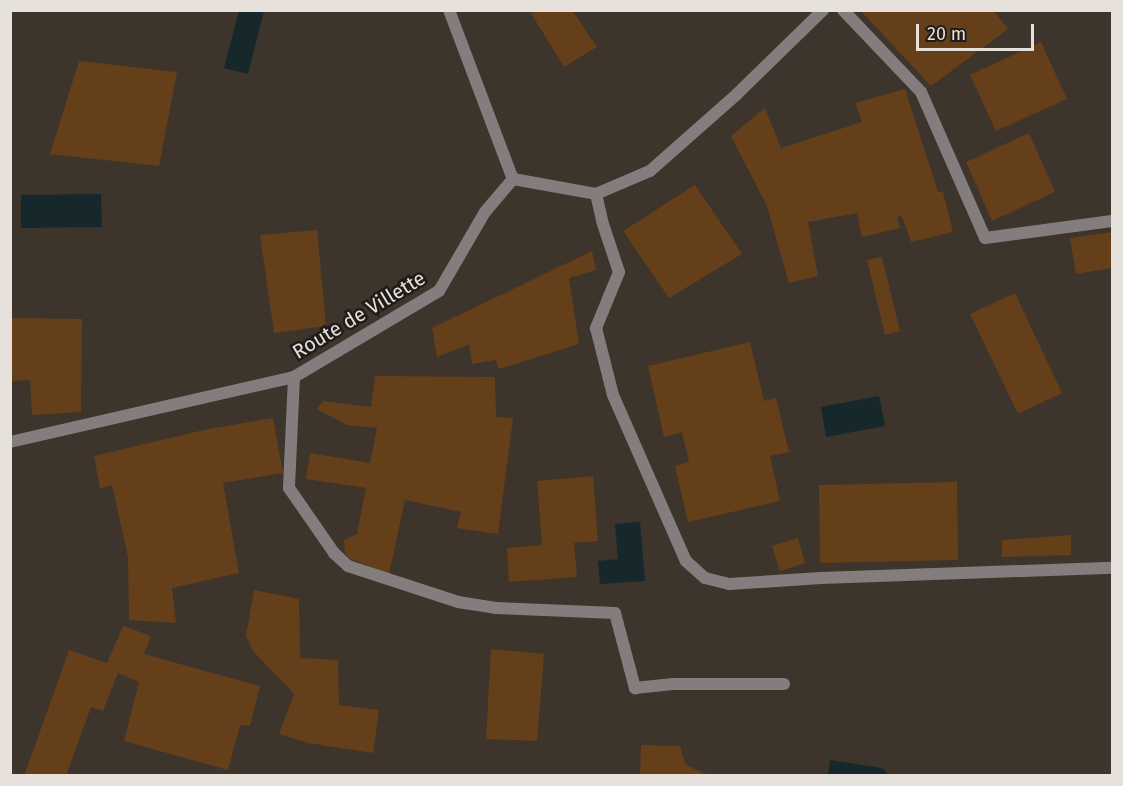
<!DOCTYPE html>
<style>
body{margin:0}
#map{position:relative;width:1123px;height:786px;overflow:hidden;background:#3d342c;font-family:"Fira Sans",sans-serif}
div>[style]{position:absolute}
[style*='--x']{left:calc(var(--x)*1px);top:calc(var(--y)*1px);width:calc(var(--w)*1px);rotate:calc(var(--a)*1deg)}
.water>*{inset:0;background:#16282b}
.building>*{inset:0;background:#643f1a}
.service>*{height:12px;margin:-6px;padding:0 6px;transform-origin:6px;border-radius:6px;background:#847d7d}
.minor>*{height:12px;margin:-6px;padding:0 6px;transform-origin:6px;border-radius:6px;background:#847d7d}
span{translate:-50% -50%;white-space:nowrap;text-align:center;line-height:1.15;-webkit-text-stroke:5px #201c19;paint-order:stroke}
.street-label{font-size:20px;color:#e7e1dc}
.frame{position:absolute;inset:0;border:12px solid #e7e1dc;pointer-events:none}
.scale{position:absolute;left:916px;top:24px;width:118px;height:27px;box-sizing:border-box;border:3px solid #e7e1dc;border-top:0;padding-left:8px;font-size:18px;line-height:21px;white-space:nowrap;color:#e7e1dc;-webkit-text-stroke:4px #201c19;paint-order:stroke}
</style>
<div id="map">
<div class="water">
<i style="clip-path:polygon(239px 11px,264px 11px,248px 74px,224px 68px)"></i>
<i style="clip-path:polygon(101px 194px,102px 227px,21px 228px,21px 195px)"></i>
<i style="clip-path:polygon(879px 396px,885px 426px,826px 437px,821px 407px)"></i>
<i style="clip-path:polygon(640px 522px,645px 581px,600px 584px,598px 561px,618px 559px,615px 524px)"></i>
<i style="clip-path:polygon(830px 760px,882px 768px,889px 775px,828px 775px)"></i>
</div>
<div class="building">
<i style="clip-path:polygon(529px 10px,572px 10px,597px 47px,564px 67px)"></i>
<i style="clip-path:polygon(860px 10px,993px 10px,1008px 29px,931px 86px)"></i>
<i style="clip-path:polygon(1041px 42px,1067px 99px,996px 131px,970px 75px)"></i>
<i style="clip-path:polygon(79px 61px,177px 72px,159px 166px,50px 154px)"></i>
<i style="clip-path:polygon(905px 89px,938px 192px,943px 192px,953px 232px,911px 242px,902px 216px,897px 217px,900px 228px,862px 237px,857px 213px,808px 222px,818px 276px,789px 283px,767px 206px,731px 136px,765px 108px,781px 148px,862px 122px,855px 103px)"></i>
<i style="clip-path:polygon(1029px 133px,1055px 192px,992px 221px,966px 162px)"></i>
<i style="clip-path:polygon(695px 185px,742px 254px,669px 298px,623px 231px)"></i>
<i style="clip-path:polygon(317px 230px,326px 326px,274px 333px,260px 235px)"></i>
<i style="clip-path:polygon(1112px 232px,1112px 268px,1076px 274px,1070px 238px)"></i>
<i style="clip-path:polygon(592px 251px,596px 270px,569px 278px,579px 344px,499px 369px,496px 360px,472px 364px,469px 344px,437px 357px,432px 328px)"></i>
<i style="clip-path:polygon(882px 257px,900px 331px,885px 335px,867px 260px)"></i>
<i style="clip-path:polygon(1015px 293px,1062px 393px,1018px 414px,970px 314px)"></i>
<i style="clip-path:polygon(10px 318px,82px 319px,81px 412px,32px 415px,30px 380px,10px 381px)"></i>
<i style="clip-path:polygon(750px 342px,764px 401px,776px 398px,789px 452px,770px 456px,780px 501px,688px 522px,675px 466px,689px 462px,682px 432px,664px 437px,648px 366px)"></i>
<i style="clip-path:polygon(375px 376px,495px 377px,496px 417px,513px 418px,498px 534px,457px 528px,461px 512px,405px 500px,389px 574px,351px 559px,345px 553px,344px 540px,357px 534px,366px 488px,306px 479px,310px 453px,370px 463px,377px 428px,347px 425px,317px 409px,323px 401px,371px 407px)"></i>
<i style="clip-path:polygon(273px 418px,283px 473px,223px 483px,239px 573px,172px 588px,176px 623px,129px 620px,128px 557px,112px 485px,100px 489px,94px 456px,208px 429px)"></i>
<i style="clip-path:polygon(593px 476px,598px 541px,574px 543px,577px 577px,509px 582px,507px 548px,542px 545px,537px 481px)"></i>
<i style="clip-path:polygon(957px 482px,958px 560px,820px 563px,819px 485px)"></i>
<i style="clip-path:polygon(1071px 535px,1071px 555px,1002px 557px,1002px 540px)"></i>
<i style="clip-path:polygon(798px 538px,805px 563px,780px 571px,772px 546px)"></i>
<i style="clip-path:polygon(254px 590px,299px 599px,300px 658px,338px 660px,339px 705px,379px 710px,373px 753px,308px 743px,279px 734px,294px 694px,253px 651px,246px 636px)"></i>
<i style="clip-path:polygon(123px 626px,151px 636px,144px 654px,260px 686px,250px 726px,240px 725px,228px 770px,124px 741px,139px 682px,118px 673px,103px 711px,91px 707px,66px 776px,24px 776px,69px 650px,107px 663px)"></i>
<i style="clip-path:polygon(491px 649px,544px 654px,537px 741px,486px 739px)"></i>
<i style="clip-path:polygon(641px 745px,680px 746px,685px 764px,709px 776px,640px 776px)"></i>
</div>
<div class="service">
<i style="--x:843;--y:10;--w:113;--a:46.4"></i>
<i style="--x:921;--y:92;--w:159;--a:66.3"></i>
<i style="--x:985;--y:238;--w:128;--a:-7.6"></i>
</div>
<div class="minor">
<i style="--x:449;--y:10;--w:181;--a:69.3"></i>
<i style="--x:513;--y:179;--w:84;--a:10.2"></i>
<i style="--x:596;--y:194;--w:59;--a:-23.1"></i>
<i style="--x:650;--y:171;--w:116;--a:-41.5"></i>
<i style="--x:737;--y:94;--w:120;--a:-44.3"></i>
<i style="--x:596;--y:194;--w:28;--a:77"></i>
<i style="--x:602;--y:221;--w:54;--a:71.6"></i>
<i style="--x:619;--y:272;--w:61;--a:112.3"></i>
<i style="--x:596;--y:328;--w:69;--a:75.8"></i>
<i style="--x:613;--y:395;--w:181;--a:66.3"></i>
<i style="--x:686;--y:561;--w:25;--a:42"></i>
<i style="--x:705;--y:578;--w:25;--a:14"></i>
<i style="--x:729;--y:584;--w:92;--a:-3.7"></i>
<i style="--x:821;--y:578;--w:291;--a:-2"></i>
<i style="--x:294;--y:377;--w:111;--a:92.6"></i>
<i style="--x:289;--y:488;--w:79;--a:55.3"></i>
<i style="--x:334;--y:553;--w:19;--a:43"></i>
<i style="--x:348;--y:566;--w:116;--a:18.1"></i>
<i style="--x:458;--y:602;--w:38;--a:9"></i>
<i style="--x:496;--y:608;--w:119;--a:2.4"></i>
<i style="--x:615;--y:613;--w:78;--a:75.1"></i>
<i style="--x:635;--y:688;--w:38;--a:-6"></i>
<i style="--x:673;--y:684;--w:111;--a:0"></i>
<i style="--x:10;--y:442;--w:291;--a:-12.9"></i>
<i style="--x:294;--y:377;--w:169;--a:-30.7"></i>
<i style="--x:439;--y:291;--w:91;--a:-59.8"></i>
<i style="--x:485;--y:212;--w:43;--a:-49.7"></i>
</div>
<div class="street-label">
<span style="left:359px;top:315px;rotate:-31deg">Route de Villette</span>
</div>
<div class="frame"></div>
<div class="scale">20 m</div>
</div>
